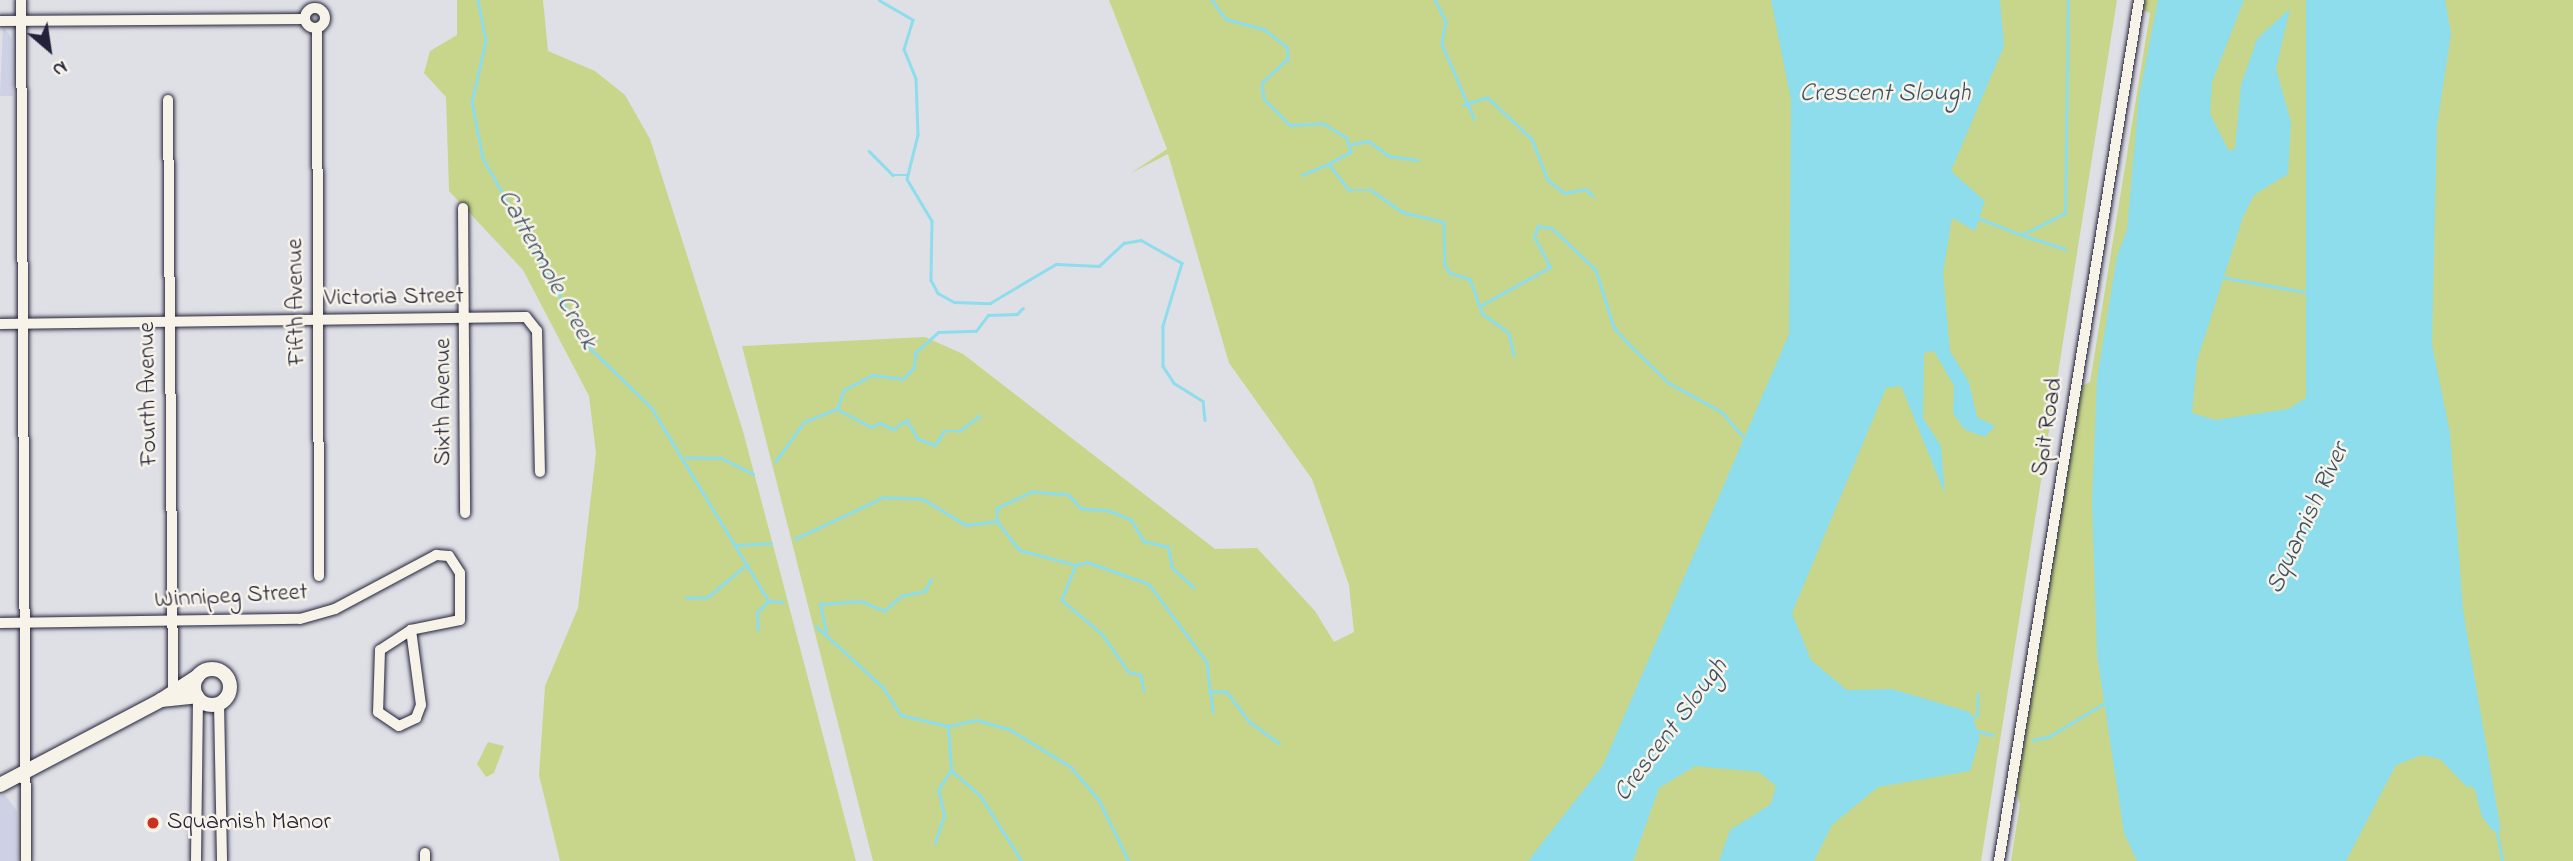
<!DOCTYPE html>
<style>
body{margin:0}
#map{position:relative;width:2573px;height:861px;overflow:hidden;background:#dfdfe6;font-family:"Indie Flower",sans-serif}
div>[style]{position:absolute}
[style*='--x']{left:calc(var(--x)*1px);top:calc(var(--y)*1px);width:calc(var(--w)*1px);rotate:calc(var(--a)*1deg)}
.built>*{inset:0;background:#ced1e4}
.green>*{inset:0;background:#c7d68a}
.water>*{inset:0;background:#8eddec}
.stream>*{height:2.5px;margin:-1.25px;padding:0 1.25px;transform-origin:1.25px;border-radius:1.25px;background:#8eddec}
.roads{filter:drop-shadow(0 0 2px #22223b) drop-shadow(0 0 2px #22223b)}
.street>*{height:10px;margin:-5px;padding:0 5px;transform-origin:5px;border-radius:5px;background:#f7f3e8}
.street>.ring{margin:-5px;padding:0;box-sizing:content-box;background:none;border:10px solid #f7f3e8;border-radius:50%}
.secondary>*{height:14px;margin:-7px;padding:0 7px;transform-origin:7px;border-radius:7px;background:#f7f3e8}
.secondary>.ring{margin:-7px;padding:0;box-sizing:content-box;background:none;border:14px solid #f7f3e8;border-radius:50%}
.dots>*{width:19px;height:19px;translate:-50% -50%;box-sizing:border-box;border:4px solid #f7f3e8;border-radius:50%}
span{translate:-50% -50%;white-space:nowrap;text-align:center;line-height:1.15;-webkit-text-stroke:5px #f7f3e8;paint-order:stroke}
.street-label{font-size:24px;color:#22223b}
.poi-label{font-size:24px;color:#22223b}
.left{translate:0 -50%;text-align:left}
.water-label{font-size:26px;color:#3d5167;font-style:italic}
.north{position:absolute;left:14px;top:14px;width:70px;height:70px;-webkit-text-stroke:5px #f7f3e8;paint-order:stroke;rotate:151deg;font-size:19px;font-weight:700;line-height:28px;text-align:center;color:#22223b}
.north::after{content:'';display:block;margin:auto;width:24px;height:32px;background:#22223b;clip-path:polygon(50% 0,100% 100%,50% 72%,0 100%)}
</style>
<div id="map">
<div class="built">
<i style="clip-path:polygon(3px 27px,12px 38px,13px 96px,0 96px)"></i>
<i style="clip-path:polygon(5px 795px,17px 811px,18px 861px,0 861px,0 796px)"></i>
</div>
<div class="green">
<i style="clip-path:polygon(457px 0,543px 0,548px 51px,595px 71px,625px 95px,650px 139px,743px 431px,856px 861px,560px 861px,539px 775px,545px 686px,578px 608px,596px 453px,589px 396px,523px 270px,449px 191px,446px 97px,424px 73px,430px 51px,457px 35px)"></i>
<i style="clip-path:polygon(1109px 0,2117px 0,1981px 861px,873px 861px,742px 346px,925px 337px,963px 354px,1215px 549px,1257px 548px,1315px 611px,1334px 642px,1354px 632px,1349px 585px,1312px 479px,1229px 363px,1168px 154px,1131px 173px,1167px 149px)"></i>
<i style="clip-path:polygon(2145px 0,2573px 0,2573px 861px,2011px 861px,2020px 804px,2016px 791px,2082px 386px,2090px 382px,2150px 13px,2143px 10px)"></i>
<i style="clip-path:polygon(488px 742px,504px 746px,494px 773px,486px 777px,477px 764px)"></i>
</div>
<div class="water">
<i style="clip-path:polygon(1771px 0,2000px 0,2004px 46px,1951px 171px,1985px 201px,1975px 231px,1952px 218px,1943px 274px,1950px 351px,1969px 382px,1977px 417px,1995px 426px,1985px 437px,1965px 430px,1953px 413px,1954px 386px,1934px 351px,1924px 353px,1923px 418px,1941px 446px,1945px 494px,1901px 386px,1886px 388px,1792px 613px,1811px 660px,1847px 690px,1892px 689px,1970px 712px,1980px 737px,1970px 771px,1878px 787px,1832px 825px,1814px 861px,1719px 861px,1730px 830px,1771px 804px,1776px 786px,1759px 772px,1695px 766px,1659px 788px,1633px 861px,1528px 861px,1603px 765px,1789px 334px,1791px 100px)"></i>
<i style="clip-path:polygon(2158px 0,2244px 0,2212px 82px,2210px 114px,2229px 151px,2235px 149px,2241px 85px,2257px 39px,2290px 8px,2276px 69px,2291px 122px,2288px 174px,2254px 195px,2243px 217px,2197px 361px,2192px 413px,2215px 420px,2288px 409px,2306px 398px,2306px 0,2445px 0,2451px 34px,2437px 126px,2432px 344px,2450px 433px,2463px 610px,2501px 831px,2493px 831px,2482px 817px,2474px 787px,2467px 787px,2440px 759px,2422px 755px,2396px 765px,2346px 861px,2137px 861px,2124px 833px,2097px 655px,2092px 501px,2097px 379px,2117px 256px,2127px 230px,2139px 97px)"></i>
</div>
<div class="stream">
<i style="--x:478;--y:0;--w:42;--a:79"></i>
<i style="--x:486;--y:41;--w:63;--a:102.9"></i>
<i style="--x:472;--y:102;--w:57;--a:78.9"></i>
<i style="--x:483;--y:158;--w:215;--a:60.8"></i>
<i style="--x:588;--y:346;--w:88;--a:44.1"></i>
<i style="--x:651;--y:407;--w:227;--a:58.7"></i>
<i style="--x:769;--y:601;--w:14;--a:4"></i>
<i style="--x:879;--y:0;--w:39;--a:30"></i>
<i style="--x:913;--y:20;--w:30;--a:107"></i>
<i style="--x:904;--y:49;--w:31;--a:68"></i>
<i style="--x:916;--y:78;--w:57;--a:88"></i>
<i style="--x:918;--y:135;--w:45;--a:104"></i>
<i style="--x:907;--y:179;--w:49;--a:59.2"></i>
<i style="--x:932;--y:221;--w:59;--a:91"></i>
<i style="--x:931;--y:280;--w:15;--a:62"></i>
<i style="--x:938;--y:293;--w:18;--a:29"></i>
<i style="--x:954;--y:302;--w:36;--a:2"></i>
<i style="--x:990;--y:303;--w:77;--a:-30.6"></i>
<i style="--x:1056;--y:264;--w:43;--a:2.7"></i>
<i style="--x:1099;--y:266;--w:34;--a:-43"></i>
<i style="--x:1124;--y:243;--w:17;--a:-10"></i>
<i style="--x:1141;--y:240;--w:47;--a:29.3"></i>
<i style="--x:1182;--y:263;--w:66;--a:106.8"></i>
<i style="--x:1163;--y:326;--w:40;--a:90"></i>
<i style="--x:1163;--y:366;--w:20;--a:57"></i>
<i style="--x:1174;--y:383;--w:34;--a:32"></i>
<i style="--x:1203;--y:401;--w:19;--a:84"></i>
<i style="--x:1212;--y:0;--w:24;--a:54"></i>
<i style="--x:1226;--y:19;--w:39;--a:15"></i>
<i style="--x:1264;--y:29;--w:29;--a:38"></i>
<i style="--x:1287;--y:47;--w:12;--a:85"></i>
<i style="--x:1288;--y:59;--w:35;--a:137"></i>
<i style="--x:1262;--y:83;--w:16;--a:83"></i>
<i style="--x:1264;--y:99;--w:37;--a:45"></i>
<i style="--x:1290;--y:125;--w:33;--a:-3"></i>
<i style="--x:1323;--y:123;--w:28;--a:32"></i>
<i style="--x:1347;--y:138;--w:15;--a:74"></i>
<i style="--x:1351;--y:152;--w:25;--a:151"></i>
<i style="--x:1329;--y:164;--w:33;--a:52"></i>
<i style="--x:1349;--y:190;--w:22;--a:0"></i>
<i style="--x:1371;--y:190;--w:38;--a:35"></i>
<i style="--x:1402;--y:212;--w:43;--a:13.4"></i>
<i style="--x:1444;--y:222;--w:43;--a:88.7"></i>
<i style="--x:1445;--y:265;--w:9;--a:58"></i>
<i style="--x:1450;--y:273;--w:21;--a:17"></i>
<i style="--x:1470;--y:279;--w:37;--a:70"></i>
<i style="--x:1483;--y:314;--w:32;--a:36"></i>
<i style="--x:1509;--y:333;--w:23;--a:77"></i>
<i style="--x:1435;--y:0;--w:24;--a:62"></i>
<i style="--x:1446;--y:21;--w:23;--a:100"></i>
<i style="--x:1442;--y:44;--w:81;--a:66.6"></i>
<i style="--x:1463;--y:105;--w:25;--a:-18"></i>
<i style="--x:1487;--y:97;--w:62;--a:43"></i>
<i style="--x:1532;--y:139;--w:44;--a:68.7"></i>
<i style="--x:1548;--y:180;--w:21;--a:39"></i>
<i style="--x:1564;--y:193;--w:22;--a:-10"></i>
<i style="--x:1586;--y:189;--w:10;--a:45"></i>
<i style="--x:1352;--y:144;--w:17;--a:-10"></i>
<i style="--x:1369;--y:141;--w:25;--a:37"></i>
<i style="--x:1389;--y:156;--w:29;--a:8"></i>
<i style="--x:869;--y:151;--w:34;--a:45"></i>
<i style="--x:893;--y:175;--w:14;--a:0"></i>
<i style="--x:1302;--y:175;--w:28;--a:-23"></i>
<i style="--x:1978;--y:218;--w:47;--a:21.1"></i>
<i style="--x:2022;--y:235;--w:48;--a:-27.1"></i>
<i style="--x:2065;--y:213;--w:213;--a:-89.2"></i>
<i style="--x:2022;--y:235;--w:45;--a:18"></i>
<i style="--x:2221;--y:277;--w:91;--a:10.1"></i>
<i style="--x:1480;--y:306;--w:80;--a:-29.1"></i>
<i style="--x:1550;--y:267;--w:34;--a:-118"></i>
<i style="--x:1534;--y:237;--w:12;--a:-70"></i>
<i style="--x:1538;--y:226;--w:14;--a:8"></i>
<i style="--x:1552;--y:228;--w:61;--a:43.7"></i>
<i style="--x:1596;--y:270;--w:60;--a:72.5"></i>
<i style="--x:1614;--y:327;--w:20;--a:49"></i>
<i style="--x:1627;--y:342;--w:59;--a:44.3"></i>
<i style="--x:1669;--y:383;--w:60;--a:28.7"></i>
<i style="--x:1722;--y:412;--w:35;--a:49"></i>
<i style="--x:837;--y:409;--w:20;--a:-70"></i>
<i style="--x:844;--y:390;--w:32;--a:-28"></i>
<i style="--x:872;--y:375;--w:31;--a:7"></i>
<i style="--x:903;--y:379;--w:16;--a:-47"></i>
<i style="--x:914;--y:367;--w:14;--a:-86"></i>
<i style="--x:915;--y:353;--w:31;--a:-42"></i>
<i style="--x:938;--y:332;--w:38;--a:-2"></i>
<i style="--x:976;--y:331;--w:20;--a:-53"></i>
<i style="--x:988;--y:315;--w:29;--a:-2"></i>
<i style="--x:1017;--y:314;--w:8;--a:-45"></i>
<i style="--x:686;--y:457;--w:36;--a:2"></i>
<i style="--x:722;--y:458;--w:35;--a:27"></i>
<i style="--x:775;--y:462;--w:49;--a:-54.1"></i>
<i style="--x:804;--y:422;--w:35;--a:-22"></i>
<i style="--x:837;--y:409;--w:38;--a:28"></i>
<i style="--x:871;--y:427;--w:10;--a:-24"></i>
<i style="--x:880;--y:423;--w:14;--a:25"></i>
<i style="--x:893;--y:429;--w:17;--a:-33"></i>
<i style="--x:907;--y:420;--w:22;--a:60"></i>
<i style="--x:918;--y:439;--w:18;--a:19"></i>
<i style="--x:935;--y:445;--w:17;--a:-57"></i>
<i style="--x:944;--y:431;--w:15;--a:0"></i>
<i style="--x:959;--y:431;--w:26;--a:-36"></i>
<i style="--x:795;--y:539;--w:98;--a:-25.3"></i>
<i style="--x:884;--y:497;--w:39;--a:3"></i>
<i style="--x:923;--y:499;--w:50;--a:31.2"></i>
<i style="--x:966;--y:525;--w:31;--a:-7"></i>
<i style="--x:736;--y:545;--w:35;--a:-3"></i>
<i style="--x:1076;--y:565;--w:38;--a:112"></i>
<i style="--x:1062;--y:600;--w:52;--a:40.4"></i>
<i style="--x:1102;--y:634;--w:47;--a:54.6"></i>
<i style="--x:1129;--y:672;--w:12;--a:14"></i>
<i style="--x:1141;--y:675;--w:16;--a:79"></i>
<i style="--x:1194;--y:588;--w:30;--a:-138"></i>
<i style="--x:1172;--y:568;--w:21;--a:-101"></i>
<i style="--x:1168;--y:547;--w:25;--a:-168"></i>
<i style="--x:1144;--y:542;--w:26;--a:-121"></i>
<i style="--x:1131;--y:520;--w:24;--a:-158"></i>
<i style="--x:1109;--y:511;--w:28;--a:-176"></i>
<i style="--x:1081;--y:509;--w:19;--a:-133"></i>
<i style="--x:1068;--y:495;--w:36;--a:-175"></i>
<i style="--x:1032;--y:492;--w:38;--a:155"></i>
<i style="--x:997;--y:508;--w:13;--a:90"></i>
<i style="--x:997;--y:521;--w:37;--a:52"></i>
<i style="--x:1020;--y:550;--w:58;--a:15"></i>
<i style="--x:1076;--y:565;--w:11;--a:-15"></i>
<i style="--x:1087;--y:562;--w:66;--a:19.5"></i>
<i style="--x:1149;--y:584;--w:97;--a:53.4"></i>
<i style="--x:1207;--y:662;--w:29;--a:84"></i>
<i style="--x:1210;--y:691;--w:17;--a:3"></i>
<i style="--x:1227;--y:692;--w:38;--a:53"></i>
<i style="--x:1250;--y:722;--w:36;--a:36"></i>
<i style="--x:686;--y:598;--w:22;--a:-3"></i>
<i style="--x:708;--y:597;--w:50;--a:-40.1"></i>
<i style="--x:816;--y:626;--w:91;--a:42.3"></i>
<i style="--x:883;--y:687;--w:33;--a:57"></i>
<i style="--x:901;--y:715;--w:48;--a:13.2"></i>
<i style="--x:948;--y:726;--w:30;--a:-12"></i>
<i style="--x:977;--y:720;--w:35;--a:16"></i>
<i style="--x:1011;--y:730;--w:70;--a:31.7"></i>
<i style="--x:1071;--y:767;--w:43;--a:49.7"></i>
<i style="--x:1099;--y:800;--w:68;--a:63.8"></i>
<i style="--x:758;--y:630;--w:18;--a:-93"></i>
<i style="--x:757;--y:612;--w:16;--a:-43"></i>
<i style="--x:826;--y:632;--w:29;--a:-102"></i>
<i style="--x:820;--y:604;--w:41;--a:-4.2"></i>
<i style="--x:861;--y:601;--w:25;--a:23"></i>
<i style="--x:884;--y:611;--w:23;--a:-41"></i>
<i style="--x:901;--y:596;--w:25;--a:-12"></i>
<i style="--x:925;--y:591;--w:13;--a:-63"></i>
<i style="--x:1211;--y:692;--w:20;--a:84"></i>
<i style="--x:1970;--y:720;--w:9;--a:-36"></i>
<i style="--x:1977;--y:715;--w:21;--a:-87"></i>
<i style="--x:1977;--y:731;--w:16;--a:14"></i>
<i style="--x:2033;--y:740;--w:17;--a:-13"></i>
<i style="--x:2050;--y:736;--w:66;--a:-31.3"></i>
<i style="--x:951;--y:770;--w:38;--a:41"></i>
<i style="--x:980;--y:795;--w:78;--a:57.5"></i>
<i style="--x:2497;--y:831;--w:31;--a:79"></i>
<i style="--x:935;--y:843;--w:29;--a:-72"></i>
<i style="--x:944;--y:815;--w:26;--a:-103"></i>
<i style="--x:938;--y:790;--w:24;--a:-57"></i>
<i style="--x:951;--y:770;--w:44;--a:-93.9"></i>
</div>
<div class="roads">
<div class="street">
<i style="--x:21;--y:0;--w:861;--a:89.67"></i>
<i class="ring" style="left:305px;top:8px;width:10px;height:10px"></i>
<i style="--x:0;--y:21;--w:304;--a:-0.4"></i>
<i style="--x:317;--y:28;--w:548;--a:89.79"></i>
<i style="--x:168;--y:100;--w:588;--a:89.51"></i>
<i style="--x:463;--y:208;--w:305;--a:89.6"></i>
<i style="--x:0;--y:324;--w:526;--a:-0.76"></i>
<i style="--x:526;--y:317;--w:18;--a:52"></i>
<i style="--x:537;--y:331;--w:141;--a:88.8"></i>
<i style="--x:0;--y:623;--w:300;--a:-0.8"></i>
<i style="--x:300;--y:619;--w:36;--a:-16"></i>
<i style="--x:335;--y:609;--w:115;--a:-28.1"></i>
<i style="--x:436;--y:555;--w:13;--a:4"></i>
<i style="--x:449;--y:556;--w:20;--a:57"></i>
<i style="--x:460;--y:573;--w:47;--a:90"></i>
<i style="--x:460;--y:620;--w:50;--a:168.5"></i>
<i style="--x:411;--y:630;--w:37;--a:147"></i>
<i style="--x:380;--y:650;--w:62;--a:91.8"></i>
<i style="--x:378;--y:712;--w:25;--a:34"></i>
<i style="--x:399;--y:726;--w:19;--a:-25"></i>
<i style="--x:416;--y:718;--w:14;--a:-69"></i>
<i style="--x:421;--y:705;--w:76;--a:-97.6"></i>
<i style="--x:219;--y:703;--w:158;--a:88.9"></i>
<i style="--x:425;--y:853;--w:8;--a:90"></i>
<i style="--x:196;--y:861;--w:163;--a:-89.3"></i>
<i style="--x:1999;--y:861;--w:872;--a:-80.76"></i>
</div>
<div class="secondary">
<i class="ring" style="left:194px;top:669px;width:22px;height:22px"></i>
<i style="--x:161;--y:700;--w:44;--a:-33"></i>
<i style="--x:0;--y:785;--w:182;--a:-27.8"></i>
<i style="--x:161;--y:700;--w:36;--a:-6"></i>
</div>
</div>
<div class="dots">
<i style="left:153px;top:823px;background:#c8321e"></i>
</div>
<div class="street-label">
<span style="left:394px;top:298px;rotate:-1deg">Victoria Street</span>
<span style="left:297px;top:302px;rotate:-91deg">Fifth Avenue</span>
<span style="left:149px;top:394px;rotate:-91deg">Fourth Avenue</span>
<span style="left:444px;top:402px;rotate:-90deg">Sixth Avenue</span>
<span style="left:2048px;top:427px;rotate:-81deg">Spit Road</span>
<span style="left:231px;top:597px;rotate:-3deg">Winnipeg Street</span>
</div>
<div class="poi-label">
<span class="left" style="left:167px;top:823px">Squamish Manor</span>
</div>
<div class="water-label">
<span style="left:1885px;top:95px">Crescent Slough</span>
<span style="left:546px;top:270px;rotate:61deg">Cattermole Creek</span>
<span style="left:2309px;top:519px;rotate:-65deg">Squamish River</span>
<span style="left:1672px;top:731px;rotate:-53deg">Crescent Slough</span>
</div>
<div class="north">N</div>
</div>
